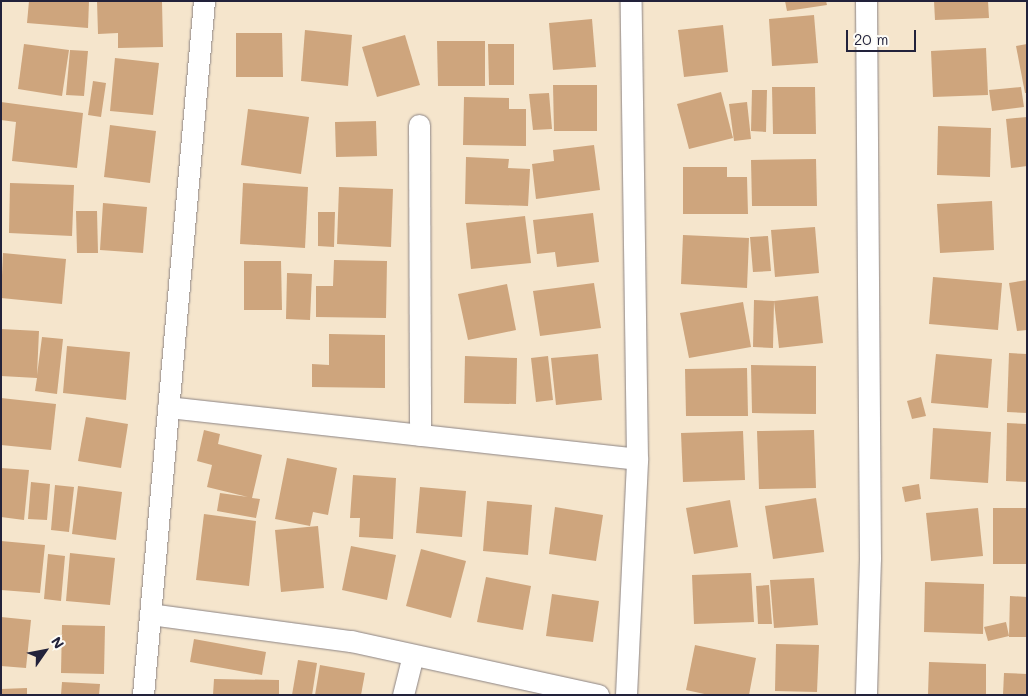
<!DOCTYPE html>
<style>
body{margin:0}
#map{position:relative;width:1028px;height:696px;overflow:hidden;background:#f5e5cc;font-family:Mali,sans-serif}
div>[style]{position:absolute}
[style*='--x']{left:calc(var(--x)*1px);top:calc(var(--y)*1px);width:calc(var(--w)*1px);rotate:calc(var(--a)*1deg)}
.building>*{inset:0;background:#cea57d}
.roads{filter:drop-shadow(0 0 1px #8c8484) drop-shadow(0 0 1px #8c8484)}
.street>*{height:21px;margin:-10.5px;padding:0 10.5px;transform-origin:10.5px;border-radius:10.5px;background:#fff}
span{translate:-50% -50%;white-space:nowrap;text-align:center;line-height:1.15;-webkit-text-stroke:4.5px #fdfcf7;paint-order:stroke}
.frame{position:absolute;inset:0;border:2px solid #22223b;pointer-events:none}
.north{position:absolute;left:20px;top:626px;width:50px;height:50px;-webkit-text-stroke:4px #fdfcf7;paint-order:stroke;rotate:57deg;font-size:14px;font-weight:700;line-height:20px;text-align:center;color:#22223b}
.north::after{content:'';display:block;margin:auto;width:18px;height:22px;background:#22223b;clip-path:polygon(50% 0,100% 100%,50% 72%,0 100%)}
.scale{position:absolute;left:846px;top:30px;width:70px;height:22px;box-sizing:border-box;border:2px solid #22223b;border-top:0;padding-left:6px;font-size:15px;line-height:18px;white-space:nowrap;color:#22223b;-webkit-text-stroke:4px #fdfcf7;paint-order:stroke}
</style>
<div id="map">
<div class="building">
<i style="clip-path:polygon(29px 1px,89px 1px,88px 28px,27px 23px)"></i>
<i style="clip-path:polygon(97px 1px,162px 1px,163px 47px,118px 48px,118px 33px,98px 34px)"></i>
<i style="clip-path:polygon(785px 1px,826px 1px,827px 5px,787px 11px)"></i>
<i style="clip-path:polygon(934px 1px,988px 1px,989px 18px,935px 20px)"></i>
<i style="clip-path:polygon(814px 15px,818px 63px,772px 66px,769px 19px)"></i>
<i style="clip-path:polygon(592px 19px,596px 67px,553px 70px,549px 23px)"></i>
<i style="clip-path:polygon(723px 25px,728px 72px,684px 77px,678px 30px)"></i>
<i style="clip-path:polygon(305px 30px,352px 35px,348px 86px,301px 81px)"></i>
<i style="clip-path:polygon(236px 33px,282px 33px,283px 77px,236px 77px)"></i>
<i style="clip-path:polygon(405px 35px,420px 85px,377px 97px,362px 47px)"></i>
<i style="clip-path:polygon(437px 41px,485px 41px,485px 86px,438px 86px)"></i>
<i style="clip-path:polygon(24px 44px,69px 50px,62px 96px,18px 89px)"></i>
<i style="clip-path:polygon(488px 44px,514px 44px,514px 85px,489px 85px)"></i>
<i style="clip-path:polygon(1027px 44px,1027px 93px,1025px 93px,1016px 46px)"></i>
<i style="clip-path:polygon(986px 48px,988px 95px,933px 97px,931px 51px)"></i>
<i style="clip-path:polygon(70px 50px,88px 51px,84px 96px,66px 95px)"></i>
<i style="clip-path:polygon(115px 58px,159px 63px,153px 115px,110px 111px)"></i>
<i style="clip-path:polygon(93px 81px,106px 83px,101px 117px,88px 115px)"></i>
<i style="clip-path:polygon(553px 85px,597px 85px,597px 131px,554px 131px)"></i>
<i style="clip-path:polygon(772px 87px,815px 87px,816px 134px,773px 134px)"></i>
<i style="clip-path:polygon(1021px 87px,1024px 107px,992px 111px,989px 90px)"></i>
<i style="clip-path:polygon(752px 90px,767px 90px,766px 132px,751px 131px)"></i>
<i style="clip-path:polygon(721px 92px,733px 138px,689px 149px,677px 104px)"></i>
<i style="clip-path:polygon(549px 93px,552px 129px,533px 130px,529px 94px)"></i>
<i style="clip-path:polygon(464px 97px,509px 98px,509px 109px,526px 109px,526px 146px,463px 145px)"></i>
<i style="clip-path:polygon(1px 102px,83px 113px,77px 168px,12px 161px,16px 122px,1px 120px)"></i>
<i style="clip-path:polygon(747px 102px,751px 139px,734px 141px,729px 104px)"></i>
<i style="clip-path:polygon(248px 109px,309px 117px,301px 174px,241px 165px)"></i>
<i style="clip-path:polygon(1027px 117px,1027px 166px,1011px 168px,1006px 119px)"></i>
<i style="clip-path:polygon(376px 121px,377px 156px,336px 157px,335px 122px)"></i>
<i style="clip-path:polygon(110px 125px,156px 131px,150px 183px,104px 177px)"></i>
<i style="clip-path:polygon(938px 126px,991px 128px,990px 177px,937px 175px)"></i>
<i style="clip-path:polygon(594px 145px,600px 190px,536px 199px,532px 164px,554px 161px,553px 150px)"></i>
<i style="clip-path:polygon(466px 157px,509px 159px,508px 168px,530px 169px,528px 206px,465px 204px)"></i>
<i style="clip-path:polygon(816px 159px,817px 206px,752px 206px,751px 160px)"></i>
<i style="clip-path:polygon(683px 167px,727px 167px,727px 177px,747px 177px,748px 214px,683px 214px)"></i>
<i style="clip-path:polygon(10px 183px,74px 185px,72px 236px,9px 233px)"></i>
<i style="clip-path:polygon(243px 183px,308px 187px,305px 248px,240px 244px)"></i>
<i style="clip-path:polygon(339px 187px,393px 189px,391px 247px,337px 244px)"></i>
<i style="clip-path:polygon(992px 201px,994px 250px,940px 253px,937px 204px)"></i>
<i style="clip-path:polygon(103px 203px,147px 207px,143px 253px,100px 250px)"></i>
<i style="clip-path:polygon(76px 211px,97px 211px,98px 253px,77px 253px)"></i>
<i style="clip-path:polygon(318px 212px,335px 212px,334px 247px,318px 246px)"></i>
<i style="clip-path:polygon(593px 213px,599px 262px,557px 267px,555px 252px,537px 254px,533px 220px)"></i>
<i style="clip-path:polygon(525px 216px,531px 263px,471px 269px,466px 223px)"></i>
<i style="clip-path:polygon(815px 227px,819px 273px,775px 277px,771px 230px)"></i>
<i style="clip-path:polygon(683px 235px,749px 238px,747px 288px,681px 284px)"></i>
<i style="clip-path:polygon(768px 236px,771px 271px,753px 272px,750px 237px)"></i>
<i style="clip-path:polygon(3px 253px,66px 259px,62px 304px,1px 298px)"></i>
<i style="clip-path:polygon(334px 260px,387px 261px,386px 318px,316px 317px,316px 286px,333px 286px)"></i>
<i style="clip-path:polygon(244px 261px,281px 261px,282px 310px,244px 310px)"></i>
<i style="clip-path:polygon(287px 273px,312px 274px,310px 320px,286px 319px)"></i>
<i style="clip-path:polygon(933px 277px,1002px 283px,998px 330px,929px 324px)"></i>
<i style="clip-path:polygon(1027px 280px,1027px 330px,1017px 331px,1009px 283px)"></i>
<i style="clip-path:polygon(594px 283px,601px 328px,540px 336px,533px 291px)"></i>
<i style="clip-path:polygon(507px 284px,516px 330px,468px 340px,458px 294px)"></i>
<i style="clip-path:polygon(818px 296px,823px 343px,779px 348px,774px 301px)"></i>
<i style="clip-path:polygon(754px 300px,774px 301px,773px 348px,753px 347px)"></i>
<i style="clip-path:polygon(743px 302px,751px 347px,689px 358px,680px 313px)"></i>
<i style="clip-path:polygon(1px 329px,39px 331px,37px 375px,42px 337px,63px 339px,57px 394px,35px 391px,37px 378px,1px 376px)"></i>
<i style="clip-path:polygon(329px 334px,385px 335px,385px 388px,312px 387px,312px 364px,329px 365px)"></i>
<i style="clip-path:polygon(67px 346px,130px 352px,126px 400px,63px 393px)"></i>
<i style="clip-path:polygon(1009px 353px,1027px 354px,1027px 413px,1007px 412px)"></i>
<i style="clip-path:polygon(598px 354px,602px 400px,556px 405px,551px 358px)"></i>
<i style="clip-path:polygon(936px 354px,992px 359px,988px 408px,931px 403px)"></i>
<i style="clip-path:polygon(465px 356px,517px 358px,516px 404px,464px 403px)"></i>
<i style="clip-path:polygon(548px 356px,553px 400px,536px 402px,531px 358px)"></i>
<i style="clip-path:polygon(751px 365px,816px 366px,816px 414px,752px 413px)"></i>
<i style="clip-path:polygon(747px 368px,748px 416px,686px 416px,685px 369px)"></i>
<i style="clip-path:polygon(921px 397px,926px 416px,912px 419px,907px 401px)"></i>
<i style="clip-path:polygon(1px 398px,56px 404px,51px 450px,1px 445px)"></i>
<i style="clip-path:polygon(86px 417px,128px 424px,121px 468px,78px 461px)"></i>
<i style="clip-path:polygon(1007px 423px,1027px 424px,1027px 482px,1006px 481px)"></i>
<i style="clip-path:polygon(933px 428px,991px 432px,988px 483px,930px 479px)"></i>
<i style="clip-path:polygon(204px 430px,220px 434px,218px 444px,262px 455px,252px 498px,260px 499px,256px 518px,217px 511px,220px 493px,248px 497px,207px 487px,212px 465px,197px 461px)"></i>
<i style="clip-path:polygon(814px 430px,816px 488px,759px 489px,757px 431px)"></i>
<i style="clip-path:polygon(743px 431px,745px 480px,683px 482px,681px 433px)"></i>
<i style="clip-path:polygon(287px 458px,337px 468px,328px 515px,313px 512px,310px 526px,275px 519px)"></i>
<i style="clip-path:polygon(1px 468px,29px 470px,24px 520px,1px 517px)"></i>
<i style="clip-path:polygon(353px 475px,396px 478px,393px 539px,359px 537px,360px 518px,350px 518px)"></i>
<i style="clip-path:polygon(31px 482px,50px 484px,47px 520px,28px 519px)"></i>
<i style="clip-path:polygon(919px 484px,921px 499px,905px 502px,902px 487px)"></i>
<i style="clip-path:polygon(55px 485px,74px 487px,69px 532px,51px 530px)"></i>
<i style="clip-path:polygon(78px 486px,122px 492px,116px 540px,72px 534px)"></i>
<i style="clip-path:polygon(420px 487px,466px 491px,462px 537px,416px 533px)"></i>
<i style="clip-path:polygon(816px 498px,824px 552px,773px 559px,765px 506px)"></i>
<i style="clip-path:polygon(730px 500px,738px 547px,694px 554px,686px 508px)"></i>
<i style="clip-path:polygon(487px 501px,532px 505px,528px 555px,483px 551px)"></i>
<i style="clip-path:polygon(555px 507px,603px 515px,596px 561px,549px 554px)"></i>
<i style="clip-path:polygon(978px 508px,983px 556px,931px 561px,926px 513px)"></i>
<i style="clip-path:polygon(993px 508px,1027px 508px,1027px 564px,993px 564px)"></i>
<i style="clip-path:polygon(204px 514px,256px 521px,249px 586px,196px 580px)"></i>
<i style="clip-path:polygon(318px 526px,324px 588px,281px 592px,275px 530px)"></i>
<i style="clip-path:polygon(1px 541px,45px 545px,40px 593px,1px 590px)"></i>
<i style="clip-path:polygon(351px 546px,396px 555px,387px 600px,342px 590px)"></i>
<i style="clip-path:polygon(421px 549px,466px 561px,451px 618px,406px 606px)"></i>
<i style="clip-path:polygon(70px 553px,115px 558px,110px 605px,66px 601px)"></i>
<i style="clip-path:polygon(48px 554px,65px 556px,61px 601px,44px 599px)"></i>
<i style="clip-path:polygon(751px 573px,754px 622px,694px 624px,692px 575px)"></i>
<i style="clip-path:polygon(486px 577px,531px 586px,523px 630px,477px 622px)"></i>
<i style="clip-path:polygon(814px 578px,818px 625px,774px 628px,770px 580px)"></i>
<i style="clip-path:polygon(925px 582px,984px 584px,983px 634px,924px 632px)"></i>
<i style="clip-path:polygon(769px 585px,772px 624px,758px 624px,756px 586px)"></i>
<i style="clip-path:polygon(552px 594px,599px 601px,593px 642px,546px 636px)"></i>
<i style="clip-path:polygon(1010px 596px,1027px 597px,1027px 637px,1009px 637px)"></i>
<i style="clip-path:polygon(1px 617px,31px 620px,26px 668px,1px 666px)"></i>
<i style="clip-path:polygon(1006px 622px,1009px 636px,988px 641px,984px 627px)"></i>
<i style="clip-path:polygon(62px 625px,105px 626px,104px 674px,61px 673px)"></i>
<i style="clip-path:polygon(194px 639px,266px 652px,262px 675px,190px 662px)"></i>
<i style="clip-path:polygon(776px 644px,819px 645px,817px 692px,775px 691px)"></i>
<i style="clip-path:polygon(695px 645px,756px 658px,749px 695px,709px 695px,686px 690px)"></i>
<i style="clip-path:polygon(298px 660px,317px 663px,312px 695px,292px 695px)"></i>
<i style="clip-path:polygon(929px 662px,986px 664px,986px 695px,928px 695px)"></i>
<i style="clip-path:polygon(320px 665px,365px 673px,361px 695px,315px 695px)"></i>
<i style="clip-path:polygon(1004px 673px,1027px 674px,1027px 695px,1003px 695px)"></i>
<i style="clip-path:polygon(214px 679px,279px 680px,279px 695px,213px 695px)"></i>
<i style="clip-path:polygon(62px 682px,100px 684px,99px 695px,61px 695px)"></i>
<i style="clip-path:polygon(27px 688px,27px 695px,1px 695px,1px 689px)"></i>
</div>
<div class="roads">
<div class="street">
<i style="--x:866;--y:1;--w:557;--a:89.59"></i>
<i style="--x:870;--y:558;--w:137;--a:91.7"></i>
<i style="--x:419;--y:125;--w:310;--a:89.8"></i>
<i style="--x:168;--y:407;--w:472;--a:6.3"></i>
<i style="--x:150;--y:614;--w:203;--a:7.7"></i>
<i style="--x:351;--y:641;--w:253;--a:12.3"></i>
<i style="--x:143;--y:695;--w:697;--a:-84.98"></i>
<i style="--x:403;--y:695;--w:41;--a:-76"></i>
<i style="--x:626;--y:695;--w:236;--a:-87.3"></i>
<i style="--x:637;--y:459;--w:458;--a:-90.8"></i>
</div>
</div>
<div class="frame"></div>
<div class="north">N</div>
<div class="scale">20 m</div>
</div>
